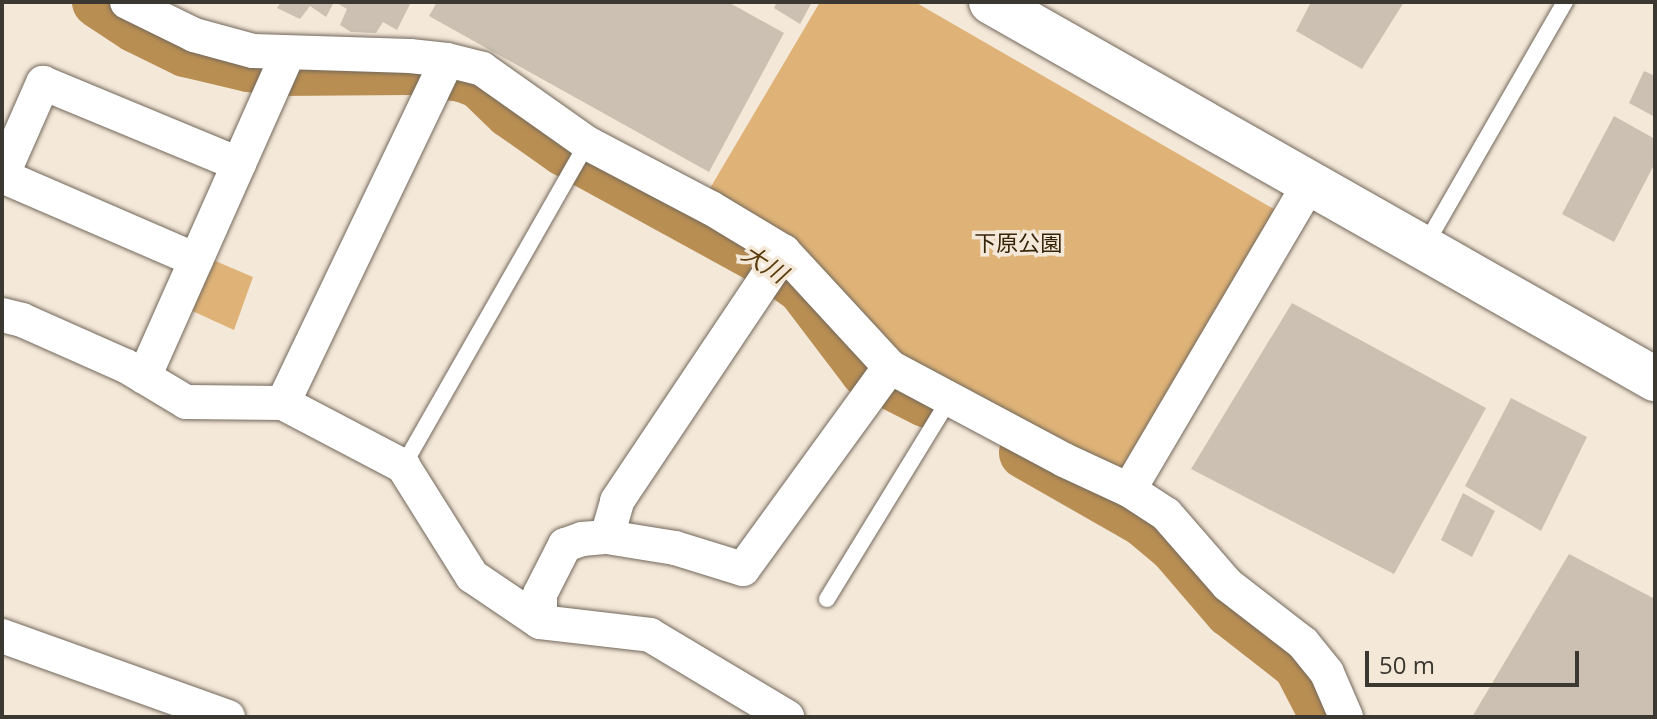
<!DOCTYPE html>
<meta charset="utf-8">
<style>
body{margin:0}
#map{position:relative;width:1657px;height:719px;overflow:hidden;background:#f4e8d9;font-family:"Open Sans","Noto Sans JP",sans-serif}
div>[style]{position:absolute}
[style*='--x']{left:calc(var(--x)*1px);top:calc(var(--y)*1px);width:calc(var(--w)*1px);rotate:calc(var(--a)*1deg)}
.green>*{inset:0;background:#dfb378}
.river>*{height:52px;margin:-26px;padding:0 26px;transform-origin:26px;border-radius:26px;background:#b98e53}
.building>*{inset:0;background:#cbc0b1}
.roads{filter:drop-shadow(0 0 2px #72685b) drop-shadow(0 0 2px #72685b)}
.lane>*{height:16px;margin:-8px;padding:0 8px;transform-origin:8px;border-radius:8px;background:#fff}
.street>*{height:34px;margin:-17px;padding:0 17px;transform-origin:17px;border-radius:17px;background:#fff}
.secondary>*{height:44px;margin:-22px;padding:0 22px;transform-origin:22px;border-radius:22px;background:#fff}
span{translate:-50% -50%;white-space:nowrap;text-align:center;line-height:1.15;-webkit-text-stroke:7px #f4e8d9;paint-order:stroke}
.park-label{font-size:22px;color:#372509}
.water-label{font-size:24px;color:#5b3d0e;font-style:italic}
.frame{position:absolute;inset:0;border:4px solid #3b3731;pointer-events:none}
.scale{position:absolute;left:1365px;top:651px;width:214px;height:36px;box-sizing:border-box;border:4px solid #3b3731;border-top:0;padding-left:10px;font-size:24px;line-height:28px;white-space:nowrap;color:#3b3731;-webkit-text-stroke:6px #f4e8d9;paint-order:stroke}
</style>
<div id="map">
<div class="green">
<i style="clip-path:polygon(820px 2px,915px 2px,1279px 212px,1124px 473px,936px 378px,873px 333px,851px 300px,805px 254px,706px 195px)"></i>
<i style="clip-path:polygon(199px 254px,253px 277px,234px 330px,177px 304px)"></i>
</div>
<div class="river">
<i style="--x:98;--y:2;--w:45;--a:33.3"></i>
<i style="--x:136;--y:27;--w:55;--a:26.1"></i>
<i style="--x:185;--y:51;--w:66;--a:13.2"></i>
<i style="--x:249;--y:66;--w:27;--a:8"></i>
<i style="--x:276;--y:70;--w:134;--a:-0.4"></i>
<i style="--x:410;--y:69;--w:52;--a:7.7"></i>
<i style="--x:462;--y:76;--w:19;--a:21"></i>
<i style="--x:480;--y:83;--w:42;--a:44"></i>
<i style="--x:510;--y:112;--w:66;--a:35.1"></i>
<i style="--x:564;--y:150;--w:221;--a:28.7"></i>
<i style="--x:758;--y:256;--w:55;--a:35.4"></i>
<i style="--x:803;--y:288;--w:104;--a:52.8"></i>
<i style="--x:866;--y:371;--w:68;--a:26.9"></i>
<i style="--x:1025;--y:453;--w:137;--a:29.7"></i>
<i style="--x:1144;--y:521;--w:39;--a:40"></i>
<i style="--x:1174;--y:546;--w:86;--a:49.3"></i>
<i style="--x:1230;--y:611;--w:88;--a:38"></i>
<i style="--x:1299;--y:665;--w:59;--a:62.6"></i>
</div>
<div class="building">
<i style="clip-path:polygon(281px 2px,334px 2px,326px 17px,310px 6px,300px 19px,277px 8px)"></i>
<i style="clip-path:polygon(335px 2px,411px 2px,397px 30px,383px 22px,376px 33px,351px 32px,340px 25px,347px 9px)"></i>
<i style="clip-path:polygon(437px 2px,728px 2px,784px 33px,709px 172px,429px 16px)"></i>
<i style="clip-path:polygon(777px 2px,812px 2px,800px 24px,774px 8px)"></i>
<i style="clip-path:polygon(1311px 2px,1404px 2px,1362px 69px,1296px 31px)"></i>
<i style="clip-path:polygon(1644px 71px,1655px 76px,1655px 117px,1629px 103px)"></i>
<i style="clip-path:polygon(1614px 116px,1655px 139px,1655px 163px,1614px 242px,1562px 214px)"></i>
<i style="clip-path:polygon(1292px 303px,1486px 408px,1394px 574px,1191px 469px)"></i>
<i style="clip-path:polygon(1511px 398px,1587px 437px,1541px 531px,1465px 486px)"></i>
<i style="clip-path:polygon(1463px 493px,1495px 511px,1472px 557px,1441px 540px)"></i>
<i style="clip-path:polygon(1569px 554px,1655px 599px,1655px 717px,1472px 717px)"></i>
</div>
<div class="roads">
<div class="lane">
<i style="--x:1424;--y:247;--w:283;--a:-60.1"></i>
<i style="--x:403;--y:466;--w:372;--a:-60.3"></i>
<i style="--x:827;--y:599;--w:237;--a:-58.5"></i>
</div>
<div class="street">
<i style="--x:127;--y:2;--w:75;--a:26.2"></i>
<i style="--x:194;--y:35;--w:61;--a:15.2"></i>
<i style="--x:253;--y:51;--w:157;--a:1.8"></i>
<i style="--x:410;--y:56;--w:37;--a:6"></i>
<i style="--x:447;--y:60;--w:36;--a:14"></i>
<i style="--x:482;--y:69;--w:128;--a:35.2"></i>
<i style="--x:587;--y:143;--w:140;--a:27.7"></i>
<i style="--x:711;--y:208;--w:85;--a:31.1"></i>
<i style="--x:784;--y:252;--w:156;--a:47.3"></i>
<i style="--x:890;--y:367;--w:197;--a:28.1"></i>
<i style="--x:1064;--y:460;--w:72;--a:24.8"></i>
<i style="--x:1129;--y:490;--w:44;--a:33"></i>
<i style="--x:1166;--y:514;--w:94;--a:48.9"></i>
<i style="--x:1228;--y:585;--w:95;--a:37.7"></i>
<i style="--x:1303;--y:643;--w:38;--a:51"></i>
<i style="--x:1327;--y:673;--w:48;--a:66.6"></i>
<i style="--x:196;--y:260;--w:211;--a:-156.6"></i>
<i style="--x:2;--y:176;--w:102;--a:-66.2"></i>
<i style="--x:43;--y:83;--w:212;--a:22.5"></i>
<i style="--x:2;--y:315;--w:21;--a:14"></i>
<i style="--x:22;--y:320;--w:114;--a:23.9"></i>
<i style="--x:126;--y:366;--w:70;--a:31"></i>
<i style="--x:186;--y:402;--w:97;--a:0.6"></i>
<i style="--x:283;--y:403;--w:136;--a:27.7"></i>
<i style="--x:403;--y:466;--w:130;--a:57.9"></i>
<i style="--x:472;--y:576;--w:82;--a:34.1"></i>
<i style="--x:540;--y:622;--w:111;--a:6.7"></i>
<i style="--x:650;--y:635;--w:160;--a:30.9"></i>
<i style="--x:144;--y:377;--w:355;--a:-66"></i>
<i style="--x:283;--y:403;--w:380;--a:-64.4"></i>
<i style="--x:1129;--y:490;--w:355;--a:-59.5"></i>
<i style="--x:607;--y:537;--w:37;--a:-74"></i>
<i style="--x:617;--y:501;--w:300;--a:-56.2"></i>
<i style="--x:540;--y:622;--w:28;--a:-90"></i>
<i style="--x:540;--y:594;--w:55;--a:-63"></i>
<i style="--x:565;--y:545;--w:18;--a:-19"></i>
<i style="--x:582;--y:539;--w:25;--a:-5"></i>
<i style="--x:607;--y:537;--w:69;--a:9.2"></i>
<i style="--x:675;--y:548;--w:71;--a:17.2"></i>
<i style="--x:743;--y:569;--w:250;--a:-54"></i>
<i style="--x:2;--y:636;--w:240;--a:19.7"></i>
</div>
<div class="secondary">
<i style="--x:991;--y:2;--w:764;--a:29.59"></i>
</div>
</div>
<div class="park-label">
<span style="left:1018px;top:243px">下原公園</span>
</div>
<div class="water-label">
<span style="left:765px;top:263px;rotate:33deg">大川</span>
</div>
<div class="frame"></div>
<div class="scale">50 m</div>
</div>
